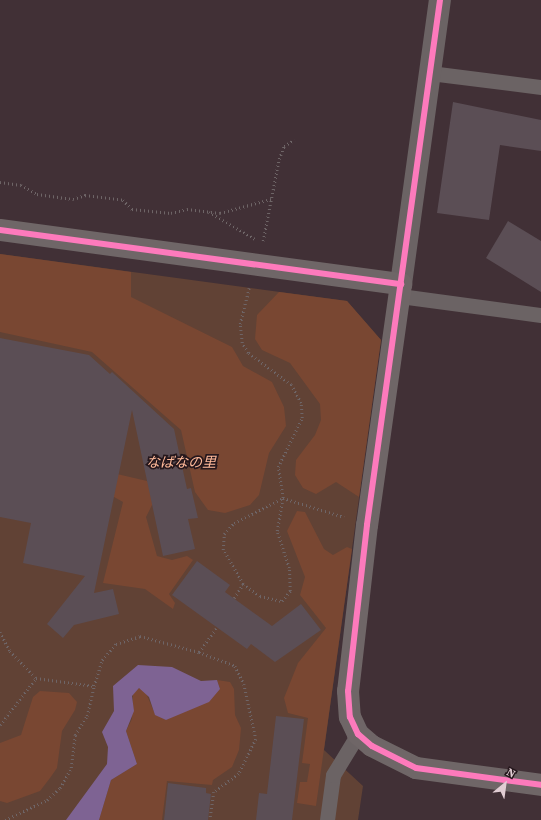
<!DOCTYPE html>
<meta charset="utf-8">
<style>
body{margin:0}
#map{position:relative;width:541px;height:820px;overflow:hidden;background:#413036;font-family:"Source Serif 4","Noto Sans JP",serif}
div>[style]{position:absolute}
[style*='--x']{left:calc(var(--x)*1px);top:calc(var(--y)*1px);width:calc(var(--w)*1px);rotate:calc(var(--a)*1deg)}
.green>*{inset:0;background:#614235}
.forest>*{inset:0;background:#794732}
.water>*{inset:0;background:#7e6393}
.building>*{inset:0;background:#5b4e55}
.path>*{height:2.5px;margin-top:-1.25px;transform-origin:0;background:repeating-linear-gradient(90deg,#6e6567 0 1px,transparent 0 4px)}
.lane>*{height:15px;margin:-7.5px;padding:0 7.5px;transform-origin:7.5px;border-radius:7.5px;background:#6b6364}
.street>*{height:22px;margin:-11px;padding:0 11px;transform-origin:11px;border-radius:11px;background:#6b6364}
.secondary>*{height:22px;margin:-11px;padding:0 11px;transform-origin:11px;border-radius:11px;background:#6f6667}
.cycleway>*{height:6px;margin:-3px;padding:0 3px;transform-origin:3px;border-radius:3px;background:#fd7abc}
span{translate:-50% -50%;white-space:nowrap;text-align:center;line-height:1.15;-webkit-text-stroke:3.5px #25171c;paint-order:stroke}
.park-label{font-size:14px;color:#ffba9a;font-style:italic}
.north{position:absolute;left:485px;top:764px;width:40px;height:40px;-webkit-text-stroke:3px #25171c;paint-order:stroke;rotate:29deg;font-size:11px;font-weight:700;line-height:16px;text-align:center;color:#e1cdd3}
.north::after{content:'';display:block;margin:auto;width:14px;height:18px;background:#e1cdd3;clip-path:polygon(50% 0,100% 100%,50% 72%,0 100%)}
</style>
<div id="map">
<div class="green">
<i style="clip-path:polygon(0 254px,347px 301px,381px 340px,324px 750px,363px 786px,358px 820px,0 820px)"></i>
</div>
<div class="forest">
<i style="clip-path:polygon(0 254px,131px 272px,131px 297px,232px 347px,243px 366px,272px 382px,284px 407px,286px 426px,269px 453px,259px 495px,250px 505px,225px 513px,208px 510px,195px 492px,181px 430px,92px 352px,0 332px)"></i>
<i style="clip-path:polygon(279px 292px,347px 301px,381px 340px,359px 497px,336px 482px,316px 494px,303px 488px,295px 475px,296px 460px,315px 435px,321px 420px,320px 404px,290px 363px,262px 350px,255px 339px,257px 315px)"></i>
<i style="clip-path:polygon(117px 474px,147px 481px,156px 492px,158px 501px,152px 505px,146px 517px,157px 556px,172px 560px,187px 556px,193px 560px,169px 594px,175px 603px,173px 609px,145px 589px,103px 583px,123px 502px,107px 493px)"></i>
<i style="clip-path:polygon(297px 511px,305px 512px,324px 549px,333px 555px,347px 547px,352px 549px,316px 806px,297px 803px,300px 782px,307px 782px,310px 764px,302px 763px,308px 718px,288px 713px,284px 698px,298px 663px,326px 628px,300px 595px,305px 577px,287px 531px)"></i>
<i style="clip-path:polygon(217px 680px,230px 682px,234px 689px,235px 715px,241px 728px,239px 750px,232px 767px,213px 780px,212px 785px,167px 781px,162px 820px,99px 820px,111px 780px,137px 764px,126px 731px,132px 719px,133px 694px,139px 688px,145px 691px,155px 714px,166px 720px,220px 689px)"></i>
<i style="clip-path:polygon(40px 691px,69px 693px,77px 702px,75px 710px,62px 731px,57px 768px,50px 778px,40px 791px,7px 803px,0 801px,0 743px,21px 735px,33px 697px)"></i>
</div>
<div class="water">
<i style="clip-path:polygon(138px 665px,172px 667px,201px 681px,217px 680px,220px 689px,209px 702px,166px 720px,155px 715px,149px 697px,139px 688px,132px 696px,134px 711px,126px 731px,137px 764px,111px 780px,99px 820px,66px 820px,107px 764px,108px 747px,102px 732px,114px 711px,113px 686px)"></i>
</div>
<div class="building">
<i style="clip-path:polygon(453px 102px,541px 120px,541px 151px,500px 145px,489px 220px,437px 213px)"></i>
<i style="clip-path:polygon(508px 221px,541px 241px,541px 292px,486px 258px)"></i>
<i style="clip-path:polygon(0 338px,89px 355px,110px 374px,112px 372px,174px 429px,187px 489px,191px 488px,198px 518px,188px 519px,195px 549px,163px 556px,132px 410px,94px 593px,113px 589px,119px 614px,74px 625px,63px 638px,47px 624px,85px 576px,23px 563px,31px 523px,0 517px)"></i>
<i style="clip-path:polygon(197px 561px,230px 585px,225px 592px,272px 626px,301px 604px,321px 630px,275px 662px,251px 644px,247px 649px,172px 595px)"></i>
<i style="clip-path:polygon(276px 716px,304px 719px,292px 820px,256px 820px,259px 793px,267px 794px)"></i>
<i style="clip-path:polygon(168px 783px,206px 788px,206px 793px,211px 794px,208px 820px,164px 820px)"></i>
</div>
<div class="path">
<i style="--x:0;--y:182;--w:21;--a:8"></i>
<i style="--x:21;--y:185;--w:18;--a:29"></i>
<i style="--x:37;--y:194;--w:36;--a:8"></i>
<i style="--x:73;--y:199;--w:13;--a:-18"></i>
<i style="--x:85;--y:195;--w:38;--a:7"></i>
<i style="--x:123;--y:200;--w:13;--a:45"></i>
<i style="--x:132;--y:209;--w:39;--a:6"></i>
<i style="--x:171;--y:213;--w:16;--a:-14"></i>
<i style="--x:187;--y:209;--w:33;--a:7"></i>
<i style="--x:220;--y:213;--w:53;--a:-15.4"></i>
<i style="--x:209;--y:212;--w:53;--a:30.4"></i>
<i style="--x:263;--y:241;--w:84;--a:-79"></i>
<i style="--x:279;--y:159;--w:14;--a:-69"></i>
<i style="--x:284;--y:146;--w:12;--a:-31"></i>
<i style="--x:243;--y:584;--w:21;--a:35"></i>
<i style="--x:260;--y:596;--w:23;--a:13"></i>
<i style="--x:282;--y:601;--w:13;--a:-51"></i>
<i style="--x:290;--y:591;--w:23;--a:-92"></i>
<i style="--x:289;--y:568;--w:39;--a:-108"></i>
<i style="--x:277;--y:531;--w:34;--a:-80"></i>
<i style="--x:283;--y:498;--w:31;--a:-99"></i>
<i style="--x:278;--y:467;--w:55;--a:-63.9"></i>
<i style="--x:302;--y:418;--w:15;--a:-94"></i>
<i style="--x:301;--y:403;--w:21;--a:-119"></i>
<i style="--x:291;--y:385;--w:54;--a:-143.3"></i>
<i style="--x:248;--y:353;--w:12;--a:-121"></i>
<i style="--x:242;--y:343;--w:19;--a:-96"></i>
<i style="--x:240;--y:324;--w:37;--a:-76"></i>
<i style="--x:234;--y:598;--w:17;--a:-57"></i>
<i style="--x:243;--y:584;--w:39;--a:-120"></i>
<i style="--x:223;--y:550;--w:16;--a:-86"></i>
<i style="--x:224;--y:534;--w:15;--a:-48"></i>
<i style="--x:234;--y:523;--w:55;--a:-27"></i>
<i style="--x:283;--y:498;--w:64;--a:17.3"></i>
<i style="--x:0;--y:632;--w:21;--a:62"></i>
<i style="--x:10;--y:651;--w:37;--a:46"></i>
<i style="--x:199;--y:652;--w:39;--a:21"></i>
<i style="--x:235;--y:666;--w:20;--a:63"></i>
<i style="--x:244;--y:684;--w:56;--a:77.7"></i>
<i style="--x:256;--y:739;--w:39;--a:116"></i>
<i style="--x:239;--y:774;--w:31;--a:144"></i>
<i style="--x:214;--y:792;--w:28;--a:98"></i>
<i style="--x:0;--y:725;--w:59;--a:-52.5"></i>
<i style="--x:36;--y:678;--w:59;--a:7.9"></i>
<i style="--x:94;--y:686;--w:27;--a:-73"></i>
<i style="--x:102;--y:660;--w:21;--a:-49"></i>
<i style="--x:116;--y:644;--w:25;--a:-18"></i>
<i style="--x:140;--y:636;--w:61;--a:15.2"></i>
<i style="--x:199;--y:652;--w:29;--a:-54"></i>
<i style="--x:5;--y:820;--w:47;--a:-25.5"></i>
<i style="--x:47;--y:800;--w:18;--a:-43"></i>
<i style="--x:60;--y:788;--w:23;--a:-61"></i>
<i style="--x:71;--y:768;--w:33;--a:-83"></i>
<i style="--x:75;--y:735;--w:22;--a:-58"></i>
<i style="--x:87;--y:716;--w:31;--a:-77"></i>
</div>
<div class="lane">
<i style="--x:430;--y:73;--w:112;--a:7.2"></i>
<i style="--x:400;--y:296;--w:142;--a:7.7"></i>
<i style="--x:327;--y:820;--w:45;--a:-82.4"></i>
<i style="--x:333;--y:775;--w:48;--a:-58.6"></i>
</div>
<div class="street">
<i style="--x:401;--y:284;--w:287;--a:-82.2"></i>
</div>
<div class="secondary">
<i style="--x:0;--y:230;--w:405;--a:7.7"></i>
<i style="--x:401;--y:284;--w:243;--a:98"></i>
<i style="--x:367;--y:525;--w:167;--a:96.5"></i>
<i style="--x:348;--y:691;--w:26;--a:86"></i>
<i style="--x:350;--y:717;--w:19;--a:65"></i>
<i style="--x:358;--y:734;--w:18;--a:41"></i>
<i style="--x:372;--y:746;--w:49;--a:26.6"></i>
<i style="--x:416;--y:768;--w:126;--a:7.7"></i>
</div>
<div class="cycleway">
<i style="--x:440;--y:0;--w:530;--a:97.92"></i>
<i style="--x:367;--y:525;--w:167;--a:96.5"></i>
<i style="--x:348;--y:691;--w:26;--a:86"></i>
<i style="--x:350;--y:717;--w:19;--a:65"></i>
<i style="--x:358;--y:734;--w:18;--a:41"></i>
<i style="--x:372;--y:746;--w:49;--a:26.6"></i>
<i style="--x:416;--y:768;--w:126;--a:7.7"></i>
<i style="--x:0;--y:230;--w:405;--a:7.7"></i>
</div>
<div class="park-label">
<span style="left:181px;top:462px">なばなの里</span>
</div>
<div class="north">N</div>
</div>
